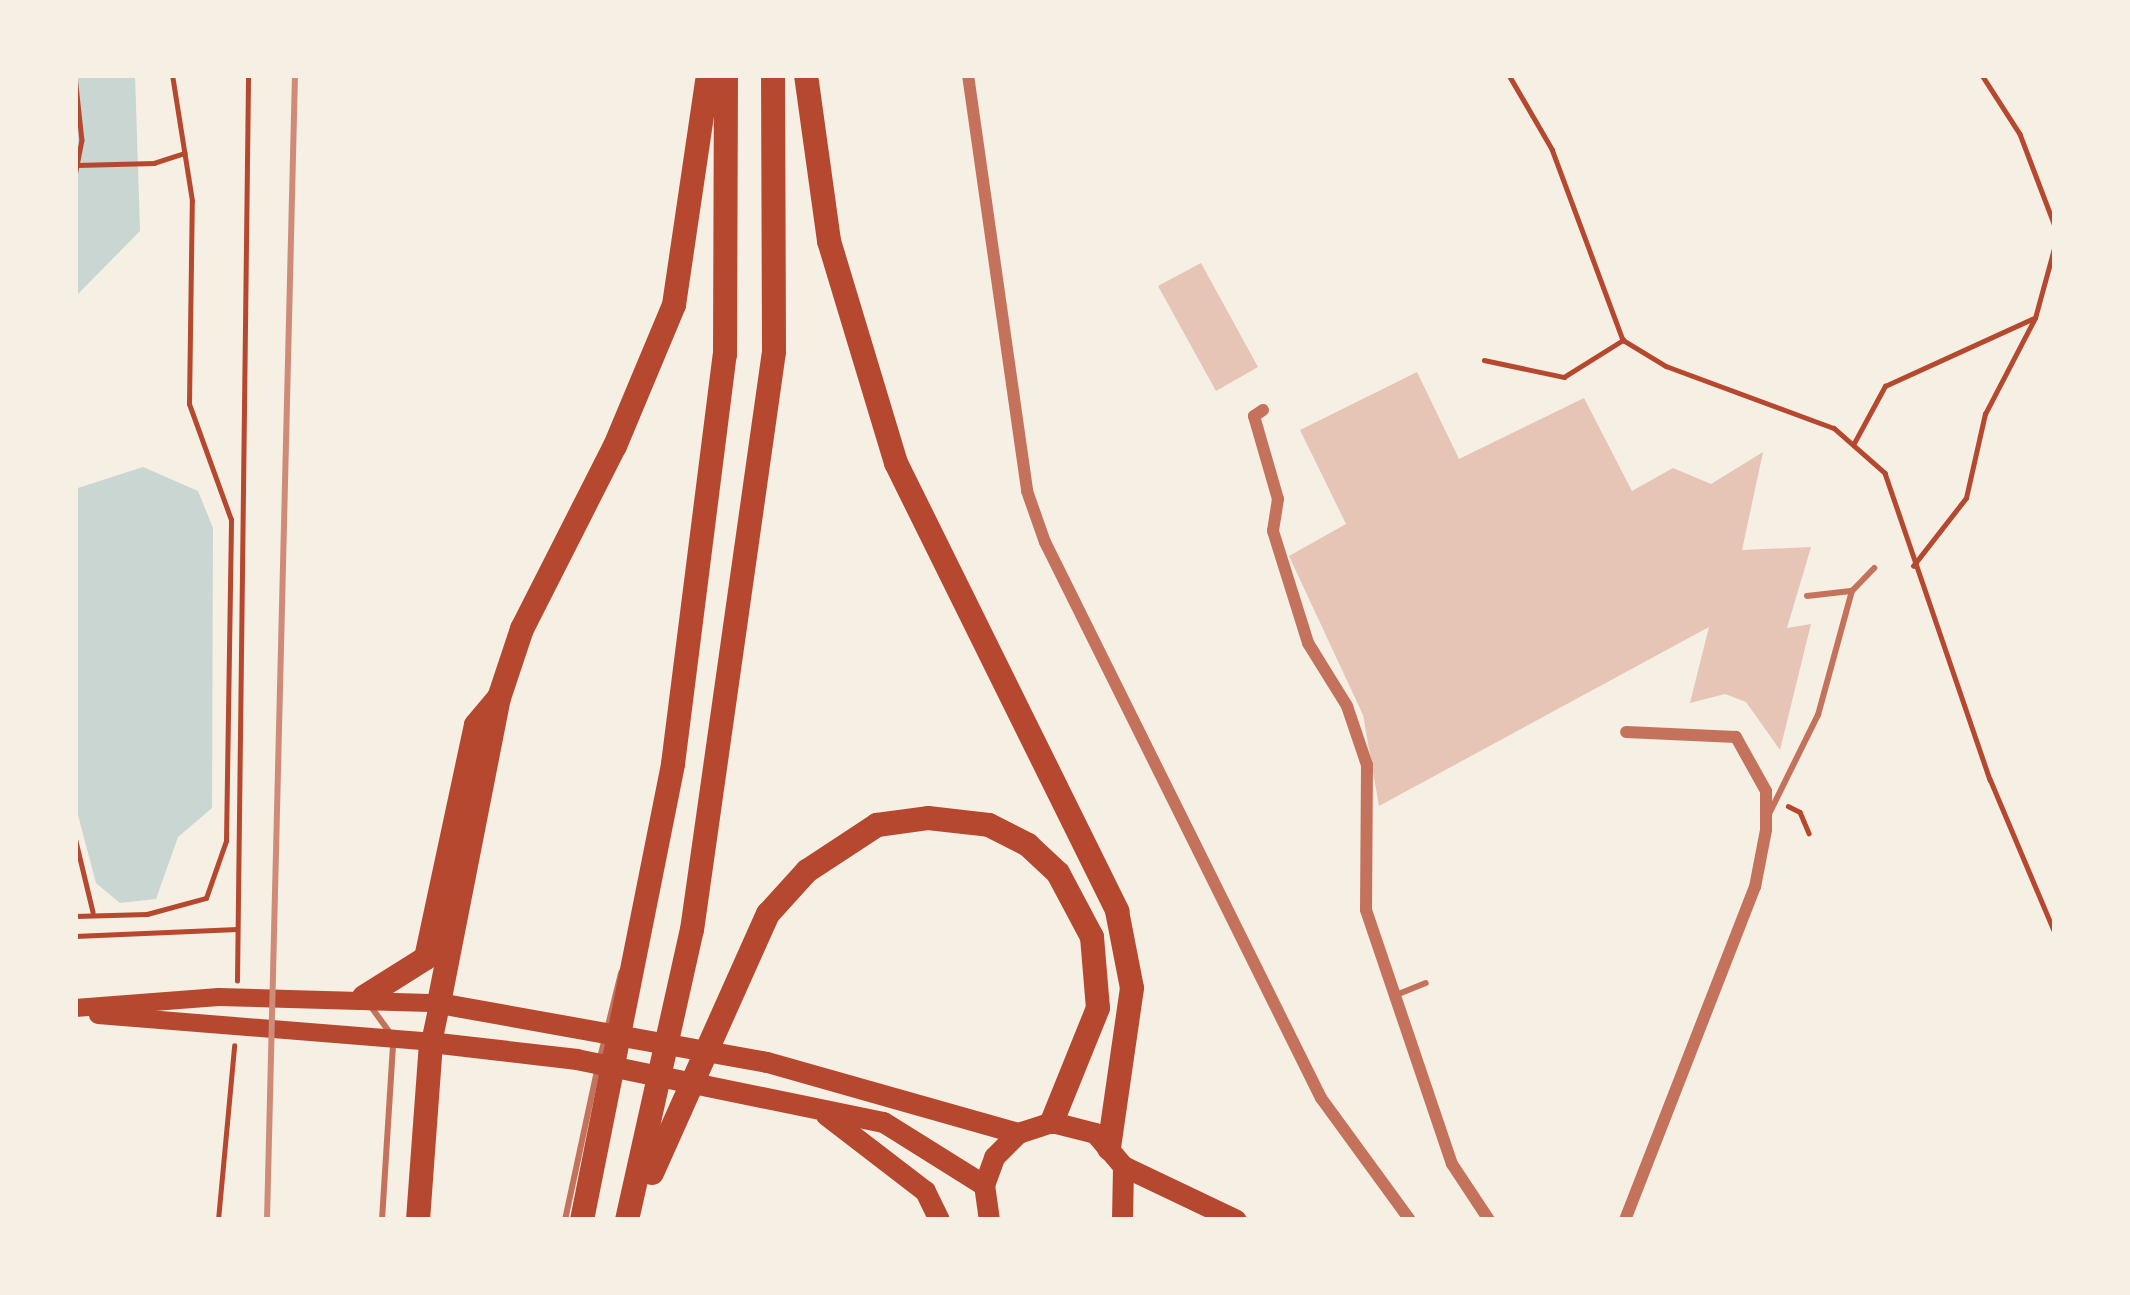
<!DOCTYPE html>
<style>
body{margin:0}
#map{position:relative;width:2130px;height:1295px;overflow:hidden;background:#f6efe4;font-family:"Noto Sans",sans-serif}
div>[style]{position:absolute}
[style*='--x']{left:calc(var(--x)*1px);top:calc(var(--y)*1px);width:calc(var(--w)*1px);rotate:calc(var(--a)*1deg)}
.water>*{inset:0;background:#c9d6d2}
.building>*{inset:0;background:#e6c5b7}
.path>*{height:4.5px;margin:-2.25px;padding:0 2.25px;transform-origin:2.25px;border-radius:2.25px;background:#b5482f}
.service>*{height:6px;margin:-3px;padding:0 3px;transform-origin:3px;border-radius:3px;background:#c5725c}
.minor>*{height:12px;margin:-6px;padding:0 6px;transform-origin:6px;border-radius:6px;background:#c5725c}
.secondary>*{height:18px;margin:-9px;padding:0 9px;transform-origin:9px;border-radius:9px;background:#b5482f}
.primary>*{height:21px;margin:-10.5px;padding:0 10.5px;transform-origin:10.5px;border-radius:10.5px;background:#b5482f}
.motorway>*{height:24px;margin:-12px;padding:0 12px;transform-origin:12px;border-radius:12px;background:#b5482f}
.rail>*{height:6px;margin:-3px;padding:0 3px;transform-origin:3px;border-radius:3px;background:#cf8b77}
span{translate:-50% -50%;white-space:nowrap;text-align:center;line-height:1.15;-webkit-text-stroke:9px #f6efe4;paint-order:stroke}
.frame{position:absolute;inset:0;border:78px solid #f6efe4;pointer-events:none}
</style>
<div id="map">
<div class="water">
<i style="clip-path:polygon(75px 75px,135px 75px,140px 231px,75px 297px)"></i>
<i style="clip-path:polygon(143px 467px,198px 491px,213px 528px,212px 808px,178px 837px,156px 899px,120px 903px,96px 883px,75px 804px,75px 489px)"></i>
</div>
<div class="building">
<i style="clip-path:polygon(1201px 263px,1258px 367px,1216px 391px,1158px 286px)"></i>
<i style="clip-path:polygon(1417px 372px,1459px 459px,1584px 398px,1632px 491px,1673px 468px,1711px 484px,1763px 452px,1742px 550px,1811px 547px,1787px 628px,1811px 624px,1780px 750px,1746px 702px,1725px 694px,1690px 703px,1709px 627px,1379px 806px,1363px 715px,1289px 556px,1346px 524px,1300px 430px)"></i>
</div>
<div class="path">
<i style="--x:1509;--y:75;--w:86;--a:59.8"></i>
<i style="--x:1552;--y:149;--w:204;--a:69.6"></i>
<i style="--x:1623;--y:340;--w:50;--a:31.2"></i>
<i style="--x:1666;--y:366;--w:179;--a:20.3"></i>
<i style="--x:1834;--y:428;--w:68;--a:41.4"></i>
<i style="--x:1885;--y:473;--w:324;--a:71.1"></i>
<i style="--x:1990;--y:779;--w:167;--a:67.1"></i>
<i style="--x:1982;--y:75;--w:70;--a:57.2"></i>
<i style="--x:2020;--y:134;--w:98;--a:69.2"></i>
<i style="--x:75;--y:76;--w:64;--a:83.8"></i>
<i style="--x:82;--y:140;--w:36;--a:101"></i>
<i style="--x:77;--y:165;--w:77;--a:-1.5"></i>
<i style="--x:154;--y:163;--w:32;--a:-18"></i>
<i style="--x:1484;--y:360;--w:82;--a:12"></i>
<i style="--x:1564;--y:377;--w:70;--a:-32.1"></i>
<i style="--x:1853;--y:445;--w:67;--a:-61.5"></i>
<i style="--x:1885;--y:386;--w:162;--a:-24.5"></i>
<i style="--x:1913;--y:566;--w:86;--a:-52.1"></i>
<i style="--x:1966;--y:498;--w:86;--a:-77.3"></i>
<i style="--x:1985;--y:414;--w:108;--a:-62.5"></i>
<i style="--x:2035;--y:318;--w:76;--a:-74.7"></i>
<i style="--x:1788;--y:806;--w:13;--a:27"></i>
<i style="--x:1800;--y:812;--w:23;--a:67"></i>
<i style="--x:75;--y:837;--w:77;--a:76.5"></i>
<i style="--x:75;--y:916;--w:72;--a:-1.6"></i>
<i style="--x:147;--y:914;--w:61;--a:-15.2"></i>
<i style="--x:206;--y:898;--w:60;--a:-70.7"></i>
<i style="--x:226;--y:841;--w:321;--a:-89.1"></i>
<i style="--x:231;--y:520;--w:123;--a:-109.9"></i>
<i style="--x:189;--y:404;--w:203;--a:-89.2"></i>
<i style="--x:192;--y:201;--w:128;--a:-99"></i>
<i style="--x:75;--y:936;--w:162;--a:-2.5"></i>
<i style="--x:237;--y:981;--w:906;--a:-89.3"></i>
<i style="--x:218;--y:1220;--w:175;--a:-84.7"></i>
</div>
<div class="service">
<i style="--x:1807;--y:596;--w:44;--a:-6.5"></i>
<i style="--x:1768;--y:816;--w:113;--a:-63.7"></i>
<i style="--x:1818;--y:715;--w:129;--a:-74.7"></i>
<i style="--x:1852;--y:591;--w:32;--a:-46"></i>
<i style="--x:1396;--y:995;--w:32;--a:-22"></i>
<i style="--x:369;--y:1004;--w:34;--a:54"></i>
<i style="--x:600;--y:1058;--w:88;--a:-76.1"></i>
<i style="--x:382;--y:1220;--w:176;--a:-86.4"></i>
<i style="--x:565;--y:1220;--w:152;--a:-77.9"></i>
</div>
<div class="minor">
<i style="--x:968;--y:75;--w:420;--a:81.9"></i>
<i style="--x:1027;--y:491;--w:54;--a:70.6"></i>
<i style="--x:1045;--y:542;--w:621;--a:63.6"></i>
<i style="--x:1321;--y:1098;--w:151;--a:53.9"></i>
<i style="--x:1263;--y:410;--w:11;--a:146"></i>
<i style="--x:1254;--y:416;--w:86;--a:73.9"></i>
<i style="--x:1278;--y:499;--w:32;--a:99"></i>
<i style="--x:1273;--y:531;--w:117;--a:72.6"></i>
<i style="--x:1308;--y:643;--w:74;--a:58.2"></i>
<i style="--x:1347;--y:706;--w:62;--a:71.3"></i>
<i style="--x:1367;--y:765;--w:145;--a:90.4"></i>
<i style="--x:1366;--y:910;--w:268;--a:71.3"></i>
<i style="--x:1452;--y:1164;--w:67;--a:56.5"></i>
<i style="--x:1625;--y:1220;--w:357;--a:-68.7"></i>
<i style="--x:1755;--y:887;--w:58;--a:-79.1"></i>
<i style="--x:1766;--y:830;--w:39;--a:-90"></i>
<i style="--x:1766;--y:791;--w:62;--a:-119.1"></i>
<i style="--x:1736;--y:737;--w:110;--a:-177.4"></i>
</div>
<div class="secondary">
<i style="--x:75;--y:1008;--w:144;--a:-4.4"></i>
<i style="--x:219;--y:997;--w:220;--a:1.6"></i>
<i style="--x:98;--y:1015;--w:334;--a:4.6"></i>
</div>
<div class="primary">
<i style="--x:826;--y:1115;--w:125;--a:37.5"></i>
<i style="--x:925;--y:1191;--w:32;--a:64"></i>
<i style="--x:984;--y:1185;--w:119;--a:-148"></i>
<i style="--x:883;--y:1122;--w:312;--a:-168.4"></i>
<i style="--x:577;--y:1059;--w:147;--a:-173.4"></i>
<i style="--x:431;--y:1042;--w:40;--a:-78"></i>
<i style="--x:439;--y:1003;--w:333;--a:10.2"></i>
<i style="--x:767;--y:1062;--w:261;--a:15.8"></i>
<i style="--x:989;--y:1220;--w:35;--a:-98"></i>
<i style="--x:984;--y:1185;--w:30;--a:-70"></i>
<i style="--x:994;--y:1157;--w:34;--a:-45"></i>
<i style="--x:1018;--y:1133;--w:36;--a:-18"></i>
<i style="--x:1052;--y:1122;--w:44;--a:14.3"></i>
<i style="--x:1095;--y:1133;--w:43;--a:49.7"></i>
<i style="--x:1123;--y:1166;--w:125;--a:25.5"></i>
<i style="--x:1122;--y:1220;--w:54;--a:-88.9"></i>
</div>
<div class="motorway">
<i style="--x:806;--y:75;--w:168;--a:82.1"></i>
<i style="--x:829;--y:241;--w:232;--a:73.2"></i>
<i style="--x:896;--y:463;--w:500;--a:63.7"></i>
<i style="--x:1117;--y:911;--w:78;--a:79"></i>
<i style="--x:1132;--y:988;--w:162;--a:98.2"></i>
<i style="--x:364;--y:997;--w:73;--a:-32.2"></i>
<i style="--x:426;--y:958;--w:238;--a:-77.9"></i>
<i style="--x:476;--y:725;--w:33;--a:-50"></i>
<i style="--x:439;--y:1003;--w:311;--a:-78.9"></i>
<i style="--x:499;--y:698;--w:73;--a:-71.6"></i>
<i style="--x:522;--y:629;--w:205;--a:-63.1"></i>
<i style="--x:615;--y:446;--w:153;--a:-67.3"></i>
<i style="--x:674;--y:305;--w:232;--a:-81.6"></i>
<i style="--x:652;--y:1173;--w:284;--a:-65.9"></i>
<i style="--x:768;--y:914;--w:58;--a:-47.8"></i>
<i style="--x:807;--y:871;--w:84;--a:-33.3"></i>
<i style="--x:877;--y:825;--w:51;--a:-7.8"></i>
<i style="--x:928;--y:818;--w:61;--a:6.5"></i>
<i style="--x:989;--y:825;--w:44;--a:27.1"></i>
<i style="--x:1028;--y:845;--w:41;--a:43"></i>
<i style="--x:1058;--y:873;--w:72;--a:62"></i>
<i style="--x:1092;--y:937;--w:71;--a:85.2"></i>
<i style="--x:1098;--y:1008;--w:123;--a:112"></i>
<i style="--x:418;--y:1220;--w:178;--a:-85.8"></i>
<i style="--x:582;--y:1220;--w:465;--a:-78.7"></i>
<i style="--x:673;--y:764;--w:412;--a:-82.8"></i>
<i style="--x:725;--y:355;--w:280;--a:-89.8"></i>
<i style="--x:627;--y:1220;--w:297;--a:-77.4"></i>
<i style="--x:692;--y:930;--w:584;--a:-81.93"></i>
<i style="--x:774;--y:352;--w:277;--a:-90.2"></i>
</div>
<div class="rail">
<i style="--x:267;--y:1220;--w:1145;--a:-88.6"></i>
</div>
<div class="frame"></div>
</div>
